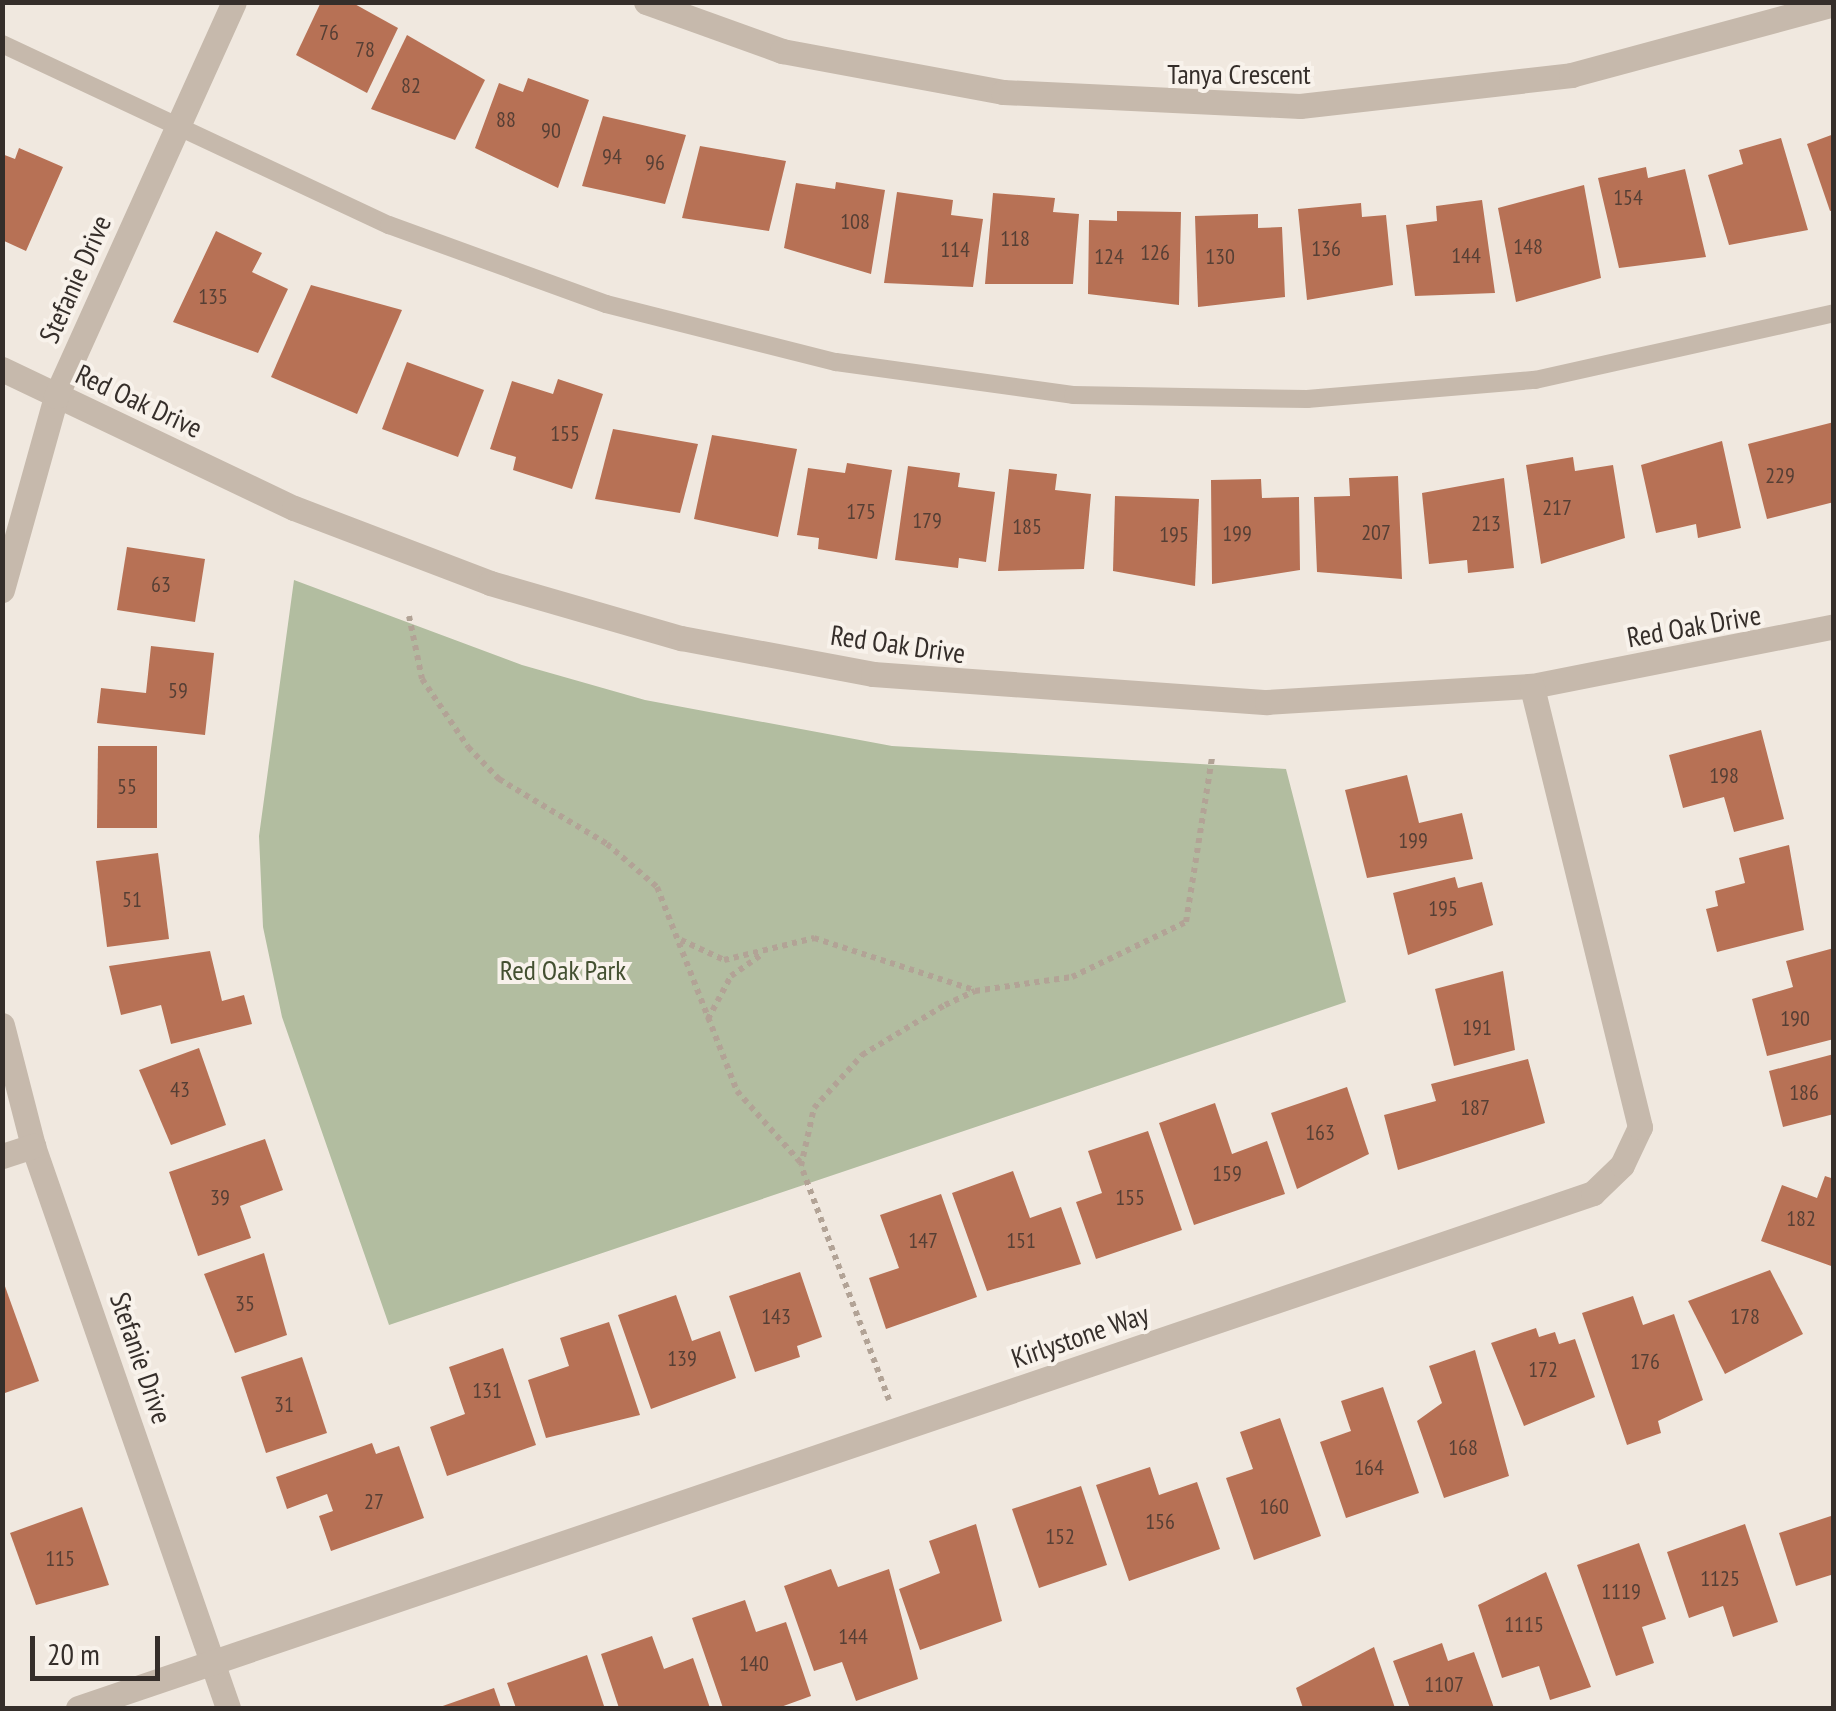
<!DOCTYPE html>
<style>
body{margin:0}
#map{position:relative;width:1836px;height:1711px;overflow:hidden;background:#f0e8df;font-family:"PT Sans Narrow",sans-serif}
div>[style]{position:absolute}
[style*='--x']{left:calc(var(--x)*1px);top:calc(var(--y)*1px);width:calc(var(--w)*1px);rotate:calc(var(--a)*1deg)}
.green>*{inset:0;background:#b2bda0}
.building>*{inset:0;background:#b77155}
.path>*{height:6px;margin-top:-3px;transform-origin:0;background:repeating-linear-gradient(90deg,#b2a396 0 5px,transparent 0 10px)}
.service>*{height:18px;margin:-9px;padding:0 9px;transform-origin:9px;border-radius:9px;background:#c6b9ac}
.minor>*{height:25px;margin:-12.5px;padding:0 12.5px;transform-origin:12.5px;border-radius:12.5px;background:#c6b9ac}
span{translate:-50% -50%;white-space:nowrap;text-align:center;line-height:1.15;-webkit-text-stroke:8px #f8f2eb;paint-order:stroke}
.number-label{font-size:22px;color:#563f35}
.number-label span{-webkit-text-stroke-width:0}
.street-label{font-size:28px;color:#352e2a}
.park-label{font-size:28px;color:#445031}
.frame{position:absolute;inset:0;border:5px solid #352e2a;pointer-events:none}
.scale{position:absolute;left:30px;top:1636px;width:130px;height:45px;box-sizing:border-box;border:5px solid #352e2a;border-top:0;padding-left:12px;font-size:30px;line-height:35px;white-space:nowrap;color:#352e2a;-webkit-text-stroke:8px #f8f2eb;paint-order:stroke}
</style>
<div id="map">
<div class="green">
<i style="clip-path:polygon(294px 580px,522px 665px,645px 700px,892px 746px,1286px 769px,1346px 1002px,389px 1325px,282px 1017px,263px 927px,259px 836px)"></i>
</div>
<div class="building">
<i style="clip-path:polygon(321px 2px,351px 2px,398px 28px,367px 93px,296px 55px)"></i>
<i style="clip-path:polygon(407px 35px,485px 80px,455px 140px,371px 109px)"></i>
<i style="clip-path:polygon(528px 78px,589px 100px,558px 188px,475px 148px,499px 83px,523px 92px)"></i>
<i style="clip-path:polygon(603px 116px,686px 135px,665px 204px,582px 186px)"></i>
<i style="clip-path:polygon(1834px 134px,1834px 210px,1830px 211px,1807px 144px)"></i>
<i style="clip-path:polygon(1781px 138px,1808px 230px,1729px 245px,1708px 175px,1743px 164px,1739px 150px)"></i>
<i style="clip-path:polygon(700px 146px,786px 161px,769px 231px,682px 218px)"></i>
<i style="clip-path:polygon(19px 148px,63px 167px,26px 251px,2px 240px,2px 154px,15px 159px)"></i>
<i style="clip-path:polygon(1646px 167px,1648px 178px,1685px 169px,1706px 257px,1619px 268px,1598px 178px)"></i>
<i style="clip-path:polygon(836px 182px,885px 190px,871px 274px,784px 248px,796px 183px,835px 189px)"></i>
<i style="clip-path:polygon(1584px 185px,1601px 278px,1516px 302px,1498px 208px)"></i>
<i style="clip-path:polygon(897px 192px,953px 200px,951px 215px,983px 219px,973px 287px,884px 283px)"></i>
<i style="clip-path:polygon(993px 193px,1055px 198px,1053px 212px,1079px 214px,1073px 284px,985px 284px)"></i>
<i style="clip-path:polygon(1482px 200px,1495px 293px,1415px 296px,1406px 225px,1437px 221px,1436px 206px)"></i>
<i style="clip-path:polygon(1361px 203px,1362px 217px,1386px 215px,1393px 285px,1307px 300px,1298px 209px)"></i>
<i style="clip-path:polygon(1117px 211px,1181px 212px,1179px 305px,1088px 294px,1089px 220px,1117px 221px)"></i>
<i style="clip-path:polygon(1258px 214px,1258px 228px,1282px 227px,1285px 297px,1198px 307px,1195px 216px)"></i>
<i style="clip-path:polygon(216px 231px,262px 253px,252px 272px,288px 289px,258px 353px,173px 322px)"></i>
<i style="clip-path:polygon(311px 285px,402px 310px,357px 414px,271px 377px)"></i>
<i style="clip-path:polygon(407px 362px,484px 390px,458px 457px,382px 429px)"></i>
<i style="clip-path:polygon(558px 379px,603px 394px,572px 489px,513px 470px,516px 457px,490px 449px,512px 381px,553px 394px)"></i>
<i style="clip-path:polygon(1834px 422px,1834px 502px,1767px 519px,1748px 444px)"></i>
<i style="clip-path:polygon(613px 429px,698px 444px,680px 513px,595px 499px)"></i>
<i style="clip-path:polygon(712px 435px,797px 449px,778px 537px,694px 519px)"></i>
<i style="clip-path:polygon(1722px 441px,1741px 528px,1698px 538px,1696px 524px,1656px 533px,1641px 465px)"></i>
<i style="clip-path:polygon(1573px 457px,1575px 471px,1613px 465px,1625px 538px,1541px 564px,1526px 465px)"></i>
<i style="clip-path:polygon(847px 463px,892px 470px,877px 559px,818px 549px,819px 538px,797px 535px,808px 468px,845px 473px)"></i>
<i style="clip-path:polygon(908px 466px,960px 473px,958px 487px,995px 492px,986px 562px,959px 558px,958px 568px,895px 560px)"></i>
<i style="clip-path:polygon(1009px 469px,1057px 474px,1055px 490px,1091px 494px,1084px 569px,998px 571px)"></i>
<i style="clip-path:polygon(1398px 476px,1402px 579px,1317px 572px,1314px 497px,1350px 496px,1349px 478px)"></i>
<i style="clip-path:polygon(1504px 478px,1514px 568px,1468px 573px,1467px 560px,1429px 564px,1422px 493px)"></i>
<i style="clip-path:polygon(1261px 479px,1262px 498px,1299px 497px,1300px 570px,1212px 584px,1211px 480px)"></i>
<i style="clip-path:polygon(1115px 496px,1199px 499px,1195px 586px,1113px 571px)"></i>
<i style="clip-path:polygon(127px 547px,205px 559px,195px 622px,117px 610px)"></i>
<i style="clip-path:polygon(151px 646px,214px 653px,205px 735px,97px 723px,101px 688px,146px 693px)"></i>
<i style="clip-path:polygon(1761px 730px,1784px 819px,1734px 832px,1724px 797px,1683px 808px,1669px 755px)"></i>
<i style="clip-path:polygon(98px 746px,157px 746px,157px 828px,97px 828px)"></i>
<i style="clip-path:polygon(1407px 775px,1419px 823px,1462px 813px,1473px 859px,1367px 878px,1345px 790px)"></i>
<i style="clip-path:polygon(1789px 845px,1804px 930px,1717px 952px,1706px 909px,1718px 906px,1715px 891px,1745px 883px,1739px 858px)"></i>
<i style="clip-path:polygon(158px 853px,169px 939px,107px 947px,96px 861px)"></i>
<i style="clip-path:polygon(1455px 877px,1458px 888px,1482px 882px,1493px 925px,1408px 955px,1393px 893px)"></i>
<i style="clip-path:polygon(1834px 948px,1834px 1039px,1767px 1056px,1752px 999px,1793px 987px,1786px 961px)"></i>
<i style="clip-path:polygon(210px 951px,222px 1001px,244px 995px,252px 1024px,171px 1044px,161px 1005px,121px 1015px,109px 966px)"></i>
<i style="clip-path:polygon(1503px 971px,1515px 1050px,1454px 1066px,1435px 989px)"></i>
<i style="clip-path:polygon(199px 1048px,226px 1125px,171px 1145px,139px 1070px)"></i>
<i style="clip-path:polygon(1834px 1054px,1834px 1114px,1783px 1127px,1769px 1071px)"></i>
<i style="clip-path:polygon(1528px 1059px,1545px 1123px,1398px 1170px,1384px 1115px,1436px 1101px,1431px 1084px)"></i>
<i style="clip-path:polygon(1347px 1087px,1369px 1154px,1297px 1189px,1271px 1113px)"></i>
<i style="clip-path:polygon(1215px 1103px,1232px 1154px,1267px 1141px,1285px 1194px,1194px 1225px,1159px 1123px)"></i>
<i style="clip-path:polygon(1148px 1131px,1182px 1230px,1096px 1259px,1076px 1202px,1102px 1193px,1088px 1151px)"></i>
<i style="clip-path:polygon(265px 1139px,283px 1190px,240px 1206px,251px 1238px,198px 1256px,169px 1172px)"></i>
<i style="clip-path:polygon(1013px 1171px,1030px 1218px,1061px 1207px,1081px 1264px,987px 1291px,952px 1193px)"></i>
<i style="clip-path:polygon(1825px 1176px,1834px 1179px,1834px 1267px,1761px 1241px,1782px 1185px,1817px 1198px)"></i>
<i style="clip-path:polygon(941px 1194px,977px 1297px,886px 1329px,869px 1278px,899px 1268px,880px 1215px)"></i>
<i style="clip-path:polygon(264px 1253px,287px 1335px,235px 1353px,204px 1274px)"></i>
<i style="clip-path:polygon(1770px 1270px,1803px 1334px,1725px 1374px,1688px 1301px)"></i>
<i style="clip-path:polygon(800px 1272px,822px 1337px,797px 1346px,800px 1357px,755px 1372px,729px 1296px)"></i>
<i style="clip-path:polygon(2px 1278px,39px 1381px,2px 1394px)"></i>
<i style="clip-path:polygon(676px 1295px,692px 1341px,720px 1331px,736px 1378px,651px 1409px,618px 1315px)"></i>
<i style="clip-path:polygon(1633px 1296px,1643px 1325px,1674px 1314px,1703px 1400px,1658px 1421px,1661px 1433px,1627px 1445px,1582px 1313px)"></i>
<i style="clip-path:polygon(609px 1322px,640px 1415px,546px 1438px,528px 1380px,569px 1366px,560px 1338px)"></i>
<i style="clip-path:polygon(1536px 1328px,1539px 1337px,1555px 1332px,1559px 1344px,1575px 1339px,1595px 1397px,1524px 1426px,1491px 1343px)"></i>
<i style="clip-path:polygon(503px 1348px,536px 1445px,447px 1476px,430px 1427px,465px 1414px,449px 1367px)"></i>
<i style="clip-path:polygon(1475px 1350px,1509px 1476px,1444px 1498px,1417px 1421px,1442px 1403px,1429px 1366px)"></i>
<i style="clip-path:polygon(302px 1357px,327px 1433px,266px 1453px,241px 1377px)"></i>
<i style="clip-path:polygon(1383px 1387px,1419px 1493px,1346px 1518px,1320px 1442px,1351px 1431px,1341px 1401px)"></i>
<i style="clip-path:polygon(1280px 1418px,1321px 1536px,1254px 1560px,1226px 1478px,1253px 1469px,1240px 1432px)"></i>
<i style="clip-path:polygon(372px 1443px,376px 1454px,399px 1446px,424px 1518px,331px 1551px,319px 1516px,333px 1511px,327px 1494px,287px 1509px,276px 1477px)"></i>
<i style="clip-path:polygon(1150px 1467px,1159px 1495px,1197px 1482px,1220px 1549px,1129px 1581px,1096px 1485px)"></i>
<i style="clip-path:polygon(1081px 1486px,1107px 1565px,1039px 1588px,1012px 1509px)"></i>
<i style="clip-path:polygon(82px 1507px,109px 1585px,36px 1605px,10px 1533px)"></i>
<i style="clip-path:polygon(1834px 1515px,1834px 1574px,1796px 1586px,1779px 1533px)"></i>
<i style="clip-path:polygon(976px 1524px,1002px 1621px,920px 1650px,899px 1589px,940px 1573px,929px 1541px)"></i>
<i style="clip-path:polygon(1745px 1524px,1778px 1622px,1733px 1637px,1723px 1606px,1689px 1618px,1667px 1552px)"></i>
<i style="clip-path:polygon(1639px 1543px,1666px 1619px,1642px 1627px,1654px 1663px,1616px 1676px,1577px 1565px)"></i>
<i style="clip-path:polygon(831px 1569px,838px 1587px,889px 1569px,918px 1679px,856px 1701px,842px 1662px,814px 1671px,784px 1586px)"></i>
<i style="clip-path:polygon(1546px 1572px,1591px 1687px,1550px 1700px,1539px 1666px,1502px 1678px,1478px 1605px)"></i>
<i style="clip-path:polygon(745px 1600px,756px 1632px,786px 1622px,811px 1696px,778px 1708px,723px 1708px,692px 1618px)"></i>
<i style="clip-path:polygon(652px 1636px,664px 1669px,693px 1658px,710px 1708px,619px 1708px,601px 1654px)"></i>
<i style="clip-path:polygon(1442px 1643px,1448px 1661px,1474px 1652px,1494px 1708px,1410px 1708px,1393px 1661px)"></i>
<i style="clip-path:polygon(1374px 1647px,1395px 1708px,1303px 1708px,1296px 1688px)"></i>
<i style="clip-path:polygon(587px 1655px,604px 1706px,516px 1708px,507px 1683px)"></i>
<i style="clip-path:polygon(494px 1688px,501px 1708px,437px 1708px)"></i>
</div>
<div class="path">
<i style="--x:409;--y:616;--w:64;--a:78.3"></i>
<i style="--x:422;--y:679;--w:82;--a:55.9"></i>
<i style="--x:468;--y:747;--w:45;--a:45.9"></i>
<i style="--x:499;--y:779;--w:126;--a:31"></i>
<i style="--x:607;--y:844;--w:66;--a:40.7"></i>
<i style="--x:657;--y:887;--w:219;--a:68.6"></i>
<i style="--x:737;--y:1091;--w:95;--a:48.4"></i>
<i style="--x:681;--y:940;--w:47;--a:24.9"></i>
<i style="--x:724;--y:960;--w:93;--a:-13.7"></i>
<i style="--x:814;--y:938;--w:168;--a:18"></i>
<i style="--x:708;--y:1019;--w:49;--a:-61.9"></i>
<i style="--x:731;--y:976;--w:37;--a:-35"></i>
<i style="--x:889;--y:1400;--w:250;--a:-110.6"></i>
<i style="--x:801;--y:1166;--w:59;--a:-77.4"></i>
<i style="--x:814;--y:1108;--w:72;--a:-47.8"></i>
<i style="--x:862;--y:1055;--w:97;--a:-31.1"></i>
<i style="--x:945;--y:1005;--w:33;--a:-25"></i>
<i style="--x:975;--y:991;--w:98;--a:-8.2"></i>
<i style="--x:1072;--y:977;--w:127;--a:-25.8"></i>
<i style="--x:1186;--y:922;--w:166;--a:-81"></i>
</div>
<div class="service">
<i style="--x:2;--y:44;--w:427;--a:25.1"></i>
<i style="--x:389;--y:225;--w:231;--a:20"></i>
<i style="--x:606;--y:304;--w:237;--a:14.2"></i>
<i style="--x:836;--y:362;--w:239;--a:7.9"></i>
<i style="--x:1073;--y:395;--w:234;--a:1"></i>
<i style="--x:1307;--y:399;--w:229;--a:-4.8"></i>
<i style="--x:1535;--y:380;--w:306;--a:-12.6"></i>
</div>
<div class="minor">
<i style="--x:646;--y:2;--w:145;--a:19.8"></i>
<i style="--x:782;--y:51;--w:225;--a:10.5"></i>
<i style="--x:1003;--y:92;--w:297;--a:2.7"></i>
<i style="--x:1300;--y:106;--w:273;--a:-6.5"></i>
<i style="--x:1571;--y:75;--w:272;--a:-15.1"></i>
<i style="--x:2;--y:369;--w:323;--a:25.5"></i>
<i style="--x:294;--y:508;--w:210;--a:20.9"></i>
<i style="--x:490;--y:583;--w:199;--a:16.1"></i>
<i style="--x:681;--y:638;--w:195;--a:10.6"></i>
<i style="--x:873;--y:674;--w:395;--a:4.1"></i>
<i style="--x:1267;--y:702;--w:265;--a:-3.5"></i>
<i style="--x:1532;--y:686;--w:308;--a:-11.2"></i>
<i style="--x:2;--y:590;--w:201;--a:-74.4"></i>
<i style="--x:56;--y:396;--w:432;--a:-65.7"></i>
<i style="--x:2;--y:1025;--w:125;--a:75.6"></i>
<i style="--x:33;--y:1146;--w:595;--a:70.86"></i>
<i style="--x:2;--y:1156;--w:33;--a:-18"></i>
<i style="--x:78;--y:1708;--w:1600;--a:-18.77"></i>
<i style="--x:1593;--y:1193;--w:40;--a:-44"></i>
<i style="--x:1622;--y:1165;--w:42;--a:-64.7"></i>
<i style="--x:1640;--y:1127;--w:454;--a:-103.8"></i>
</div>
<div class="number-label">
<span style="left:329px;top:33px">76</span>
<span style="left:365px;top:50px">78</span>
<span style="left:411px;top:86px">82</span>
<span style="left:506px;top:120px">88</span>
<span style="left:551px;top:131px">90</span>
<span style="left:612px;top:157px">94</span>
<span style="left:655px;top:163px">96</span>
<span style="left:1628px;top:198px">154</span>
<span style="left:855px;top:222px">108</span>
<span style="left:1015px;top:239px">118</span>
<span style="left:1528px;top:247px">148</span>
<span style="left:1326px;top:249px">136</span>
<span style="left:955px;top:250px">114</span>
<span style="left:1155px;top:253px">126</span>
<span style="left:1466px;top:256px">144</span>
<span style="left:1109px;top:257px">124</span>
<span style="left:1220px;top:257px">130</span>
<span style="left:213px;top:297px">135</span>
<span style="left:565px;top:434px">155</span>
<span style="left:1780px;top:476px">229</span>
<span style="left:1557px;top:508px">217</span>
<span style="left:861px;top:512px">175</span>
<span style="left:927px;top:521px">179</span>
<span style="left:1486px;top:524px">213</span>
<span style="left:1027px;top:527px">185</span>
<span style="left:1376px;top:533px">207</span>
<span style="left:1237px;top:534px">199</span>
<span style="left:1174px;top:535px">195</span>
<span style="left:161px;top:585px">63</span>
<span style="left:178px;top:691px">59</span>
<span style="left:1724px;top:776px">198</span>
<span style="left:127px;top:787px">55</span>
<span style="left:1413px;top:841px">199</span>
<span style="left:132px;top:900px">51</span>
<span style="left:1443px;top:909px">195</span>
<span style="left:1795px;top:1019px">190</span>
<span style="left:1477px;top:1028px">191</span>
<span style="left:180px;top:1090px">43</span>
<span style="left:1804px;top:1093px">186</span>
<span style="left:1475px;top:1108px">187</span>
<span style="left:1320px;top:1133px">163</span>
<span style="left:1227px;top:1174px">159</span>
<span style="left:220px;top:1198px">39</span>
<span style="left:1130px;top:1198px">155</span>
<span style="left:1801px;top:1219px">182</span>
<span style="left:923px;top:1241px">147</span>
<span style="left:1021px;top:1241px">151</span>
<span style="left:245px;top:1304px">35</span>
<span style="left:776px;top:1317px">143</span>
<span style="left:1745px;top:1317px">178</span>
<span style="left:682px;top:1359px">139</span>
<span style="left:1645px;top:1362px">176</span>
<span style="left:1543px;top:1370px">172</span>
<span style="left:487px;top:1391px">131</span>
<span style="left:284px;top:1405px">31</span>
<span style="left:1463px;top:1448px">168</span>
<span style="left:1369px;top:1468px">164</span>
<span style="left:374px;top:1502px">27</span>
<span style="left:1274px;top:1507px">160</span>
<span style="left:1160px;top:1522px">156</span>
<span style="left:1060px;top:1537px">152</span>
<span style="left:60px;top:1559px">115</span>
<span style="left:1720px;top:1579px">1125</span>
<span style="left:1621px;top:1592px">1119</span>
<span style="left:1524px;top:1625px">1115</span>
<span style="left:853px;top:1637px">144</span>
<span style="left:754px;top:1664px">140</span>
<span style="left:1444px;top:1685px">1107</span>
</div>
<div class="street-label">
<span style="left:1239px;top:74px">Tanya Crescent</span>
<span style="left:75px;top:279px;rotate:-66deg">Stefanie Drive</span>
<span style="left:139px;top:401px;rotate:25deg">Red Oak Drive</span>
<span style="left:1694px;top:626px;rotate:-10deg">Red Oak Drive</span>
<span style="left:898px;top:644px;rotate:8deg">Red Oak Drive</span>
<span style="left:1080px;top:1336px;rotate:-19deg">Kirlystone Way</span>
<span style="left:141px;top:1358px;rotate:71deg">Stefanie Drive</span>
</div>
<div class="park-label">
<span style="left:563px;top:970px">Red Oak Park</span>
</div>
<div class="frame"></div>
<div class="scale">20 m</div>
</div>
